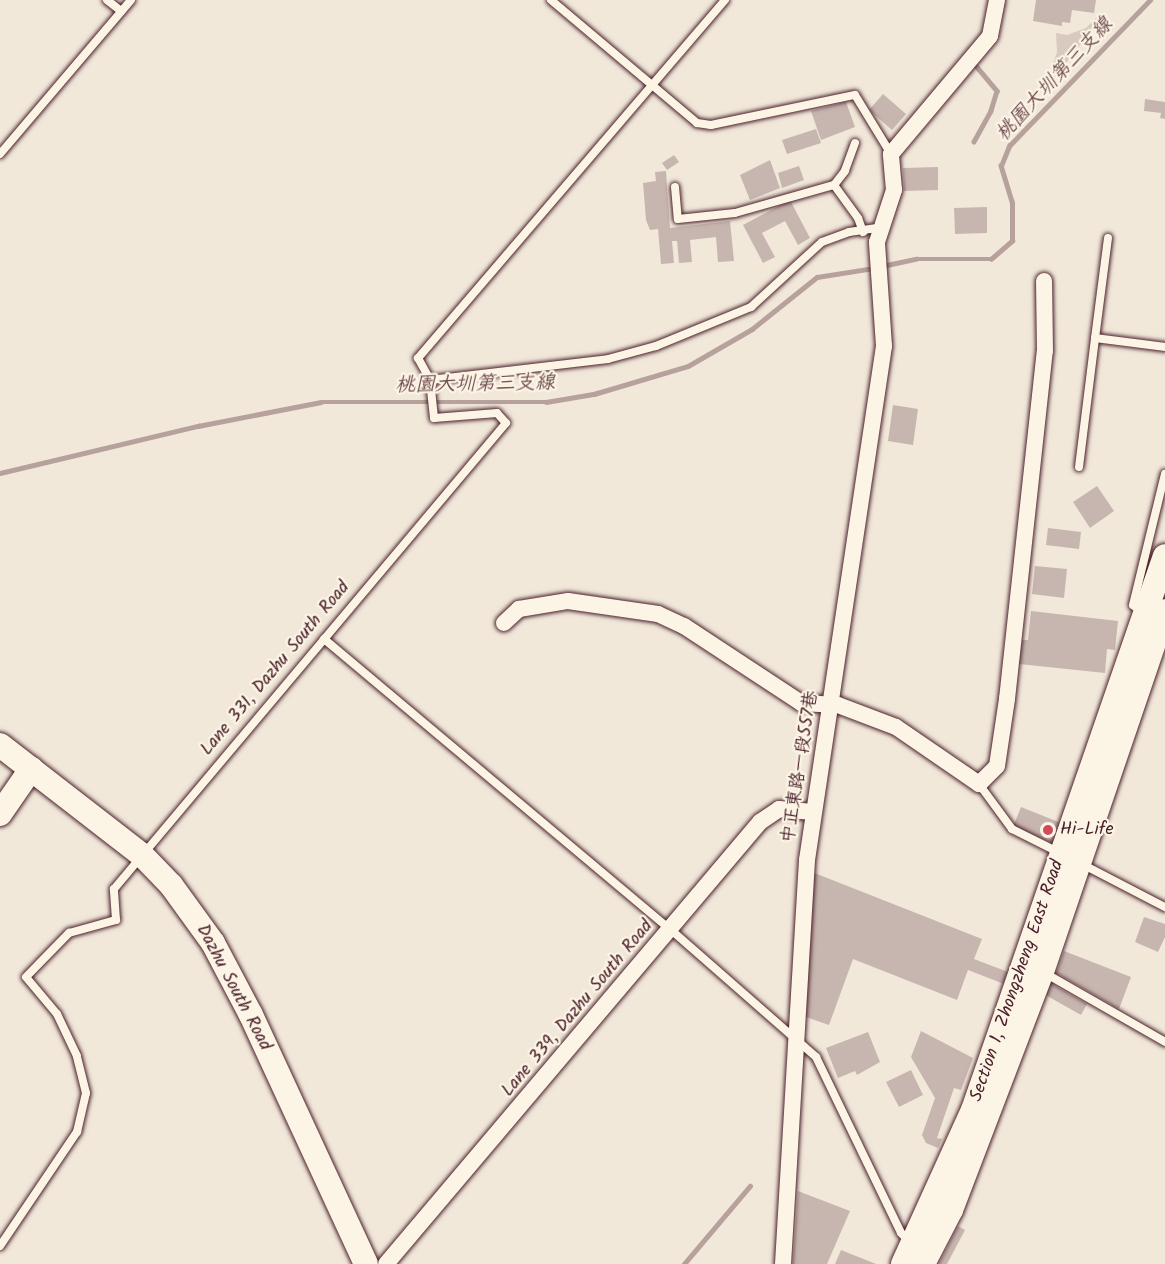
<!DOCTYPE html>
<meta charset="utf-8">
<style>
body{margin:0}
#map{position:relative;width:1165px;height:1264px;overflow:hidden;background:#f1e8da;font-family:Kalam,"LXGW WenKai TC",sans-serif}
div>[style]{position:absolute}
[style*='--x']{left:calc(var(--x)*1px);top:calc(var(--y)*1px);width:calc(var(--w)*1px);rotate:calc(var(--a)*1deg)}
.green>*{inset:0;background:#d8cac0}
.stream>*{height:4.5px;margin:-2.25px;padding:0 2.25px;transform-origin:2.25px;border-radius:2.25px;background:#b6a19c}
.building>*{inset:0;background:#c7b6af}
.roads{filter:drop-shadow(0 0 2px #4a1f2b) drop-shadow(0 0 2px #4a1f2b)}
.lane>*{height:8px;margin:-4px;padding:0 4px;transform-origin:4px;border-radius:4px;background:#fcf5e5}
.street>*{height:16px;margin:-8px;padding:0 8px;transform-origin:8px;border-radius:8px;background:#fcf5e5}
.secondary>*{height:24px;margin:-12px;padding:0 12px;transform-origin:12px;border-radius:12px;background:#fcf5e5}
.dots>*{width:16px;height:16px;translate:-50% -50%;box-sizing:border-box;border:3px solid #fcf5e5;border-radius:50%}
span{translate:-50% -50%;white-space:nowrap;text-align:center;line-height:1.15;-webkit-text-stroke:4.5px #fcf5e5;paint-order:stroke}
.street-label{font-size:18px;color:#4a1f2b}
.poi-label{font-size:18px;color:#4a1f2b}
.left{translate:0 -50%;text-align:left}
.water-label{font-size:20px;color:#704c53;font-style:italic}
</style>
<div id="map">
<div class="green">
<i style="clip-path:polygon(1097px 17px,1098px 22px,1056px 76px,1048px 80px,1057px 52px,1056px 33px,1067px 35px,1086px 28px)"></i>
</div>
<div class="stream">
<i style="--x:972;--y:61;--w:39;--a:50"></i>
<i style="--x:997;--y:91;--w:21;--a:107"></i>
<i style="--x:991;--y:111;--w:35;--a:119"></i>
<i style="--x:882;--y:266;--w:35;--a:-12"></i>
<i style="--x:916;--y:259;--w:75;--a:0"></i>
<i style="--x:991;--y:259;--w:28;--a:-41"></i>
<i style="--x:1012;--y:241;--w:38;--a:-90"></i>
<i style="--x:1012;--y:203;--w:39;--a:-107"></i>
<i style="--x:1001;--y:166;--w:22;--a:-68"></i>
<i style="--x:1009;--y:146;--w:203;--a:-46"></i>
<i style="--x:0;--y:473;--w:204;--a:-13.4"></i>
<i style="--x:198;--y:426;--w:125;--a:-11"></i>
<i style="--x:321;--y:402;--w:225;--a:0"></i>
<i style="--x:546;--y:402;--w:49;--a:-9.5"></i>
<i style="--x:594;--y:394;--w:98;--a:-16.6"></i>
<i style="--x:688;--y:366;--w:74;--a:-30"></i>
<i style="--x:752;--y:329;--w:83;--a:-38.7"></i>
<i style="--x:817;--y:277;--w:58;--a:-9"></i>
<i style="--x:684;--y:1264;--w:102;--a:-49.8"></i>
</div>
<div class="building">
<i style="clip-path:polygon(1036px 0,1096px 0,1094px 13px,1072px 10px,1070px 23px,1062px 22px,1062px 26px,1033px 21px)"></i>
<i style="clip-path:polygon(883px 94px,906px 114px,892px 130px,869px 110px)"></i>
<i style="clip-path:polygon(1145px 99px,1165px 102px,1165px 119px,1160px 118px,1161px 113px,1144px 111px)"></i>
<i style="clip-path:polygon(846px 102px,855px 127px,821px 140px,811px 111px)"></i>
<i style="clip-path:polygon(816px 129px,821px 143px,787px 154px,782px 140px)"></i>
<i style="clip-path:polygon(674px 155px,679px 162px,667px 170px,662px 163px)"></i>
<i style="clip-path:polygon(770px 160px,780px 188px,750px 200px,740px 175px)"></i>
<i style="clip-path:polygon(799px 166px,804px 180px,782px 188px,778px 173px)"></i>
<i style="clip-path:polygon(938px 167px,938px 190px,904px 191px,903px 168px)"></i>
<i style="clip-path:polygon(666px 171px,670px 228px,730px 221px,734px 261px,718px 262px,716px 237px,690px 240px,692px 262px,679px 263px,677px 241px,672px 241px,674px 263px,661px 264px,658px 229px,650px 230px,646px 220px,643px 183px,656px 181px,655px 172px)"></i>
<i style="clip-path:polygon(790px 200px,810px 238px,798px 245px,785px 221px,762px 233px,775px 257px,763px 263px,743px 225px)"></i>
<i style="clip-path:polygon(987px 207px,987px 233px,955px 234px,954px 208px)"></i>
<i style="clip-path:polygon(893px 405px,918px 409px,913px 445px,888px 441px)"></i>
<i style="clip-path:polygon(1097px 486px,1114px 511px,1090px 528px,1073px 502px)"></i>
<i style="clip-path:polygon(1048px 528px,1081px 532px,1079px 549px,1046px 545px)"></i>
<i style="clip-path:polygon(1035px 566px,1067px 569px,1064px 598px,1032px 594px)"></i>
<i style="clip-path:polygon(1031px 611px,1118px 621px,1115px 650px,1107px 649px,1105px 673px,1019px 664px,1022px 640px,1028px 640px)"></i>
<i style="clip-path:polygon(1021px 807px,1061px 823px,1053px 843px,1013px 827px)"></i>
<i style="clip-path:polygon(812px 872px,982px 939px,974px 959px,1008px 972px,1004px 984px,968px 970px,957px 1000px,853px 959px,829px 1025px,803px 1016px)"></i>
<i style="clip-path:polygon(1144px 917px,1165px 924px,1165px 937px,1158px 952px,1135px 942px)"></i>
<i style="clip-path:polygon(1064px 951px,1131px 977px,1119px 1009px,1056px 973px)"></i>
<i style="clip-path:polygon(1048px 982px,1087px 1004px,1081px 1015px,1042px 993px)"></i>
<i style="clip-path:polygon(921px 1031px,973px 1058px,961px 1090px,954px 1088px,937px 1138px,942px 1139px,938px 1148px,926px 1143px,922px 1135px,935px 1098px,911px 1057px)"></i>
<i style="clip-path:polygon(868px 1032px,880px 1062px,857px 1075px,855px 1071px,838px 1078px,826px 1048px)"></i>
<i style="clip-path:polygon(911px 1070px,923px 1095px,899px 1107px,886px 1082px)"></i>
<i style="clip-path:polygon(798px 1191px,850px 1211px,827px 1264px,793px 1264px)"></i>
<i style="clip-path:polygon(958px 1226px,965px 1230px,947px 1264px,939px 1264px)"></i>
<i style="clip-path:polygon(841px 1250px,876px 1264px,835px 1264px)"></i>
</div>
<div class="roads">
<div class="lane">
<i style="--x:107;--y:0;--w:18;--a:38"></i>
<i style="--x:551;--y:0;--w:191;--a:40.1"></i>
<i style="--x:697;--y:123;--w:14;--a:8"></i>
<i style="--x:711;--y:125;--w:147;--a:-11.8"></i>
<i style="--x:855;--y:95;--w:69;--a:58.6"></i>
<i style="--x:725;--y:0;--w:472;--a:130.6"></i>
<i style="--x:418;--y:358;--w:25;--a:61"></i>
<i style="--x:430;--y:380;--w:179;--a:-6.7"></i>
<i style="--x:608;--y:359;--w:50;--a:-15.2"></i>
<i style="--x:656;--y:346;--w:103;--a:-22.3"></i>
<i style="--x:751;--y:307;--w:96;--a:-42.5"></i>
<i style="--x:822;--y:242;--w:29;--a:-20"></i>
<i style="--x:849;--y:232;--w:30;--a:-8"></i>
<i style="--x:855;--y:143;--w:30;--a:110"></i>
<i style="--x:845;--y:171;--w:18;--a:128"></i>
<i style="--x:834;--y:185;--w:41;--a:54"></i>
<i style="--x:858;--y:218;--w:15;--a:70"></i>
<i style="--x:0;--y:154;--w:202;--a:-49.6"></i>
<i style="--x:675;--y:187;--w:32;--a:85"></i>
<i style="--x:678;--y:219;--w:57;--a:-6"></i>
<i style="--x:735;--y:213;--w:103;--a:-15.8"></i>
<i style="--x:1108;--y:238;--w:101;--a:97.4"></i>
<i style="--x:1095;--y:338;--w:71;--a:7.3"></i>
<i style="--x:1079;--y:467;--w:130;--a:-82.9"></i>
<i style="--x:1142;--y:612;--w:11;--a:-142"></i>
<i style="--x:1133;--y:605;--w:135;--a:-76.3"></i>
<i style="--x:324;--y:639;--w:453;--a:40"></i>
<i style="--x:671;--y:930;--w:193;--a:41.2"></i>
<i style="--x:816;--y:1057;--w:195;--a:64.2"></i>
<i style="--x:901;--y:1233;--w:13;--a:45"></i>
<i style="--x:979;--y:784;--w:56;--a:53.7"></i>
<i style="--x:1012;--y:829;--w:54;--a:26.6"></i>
<i style="--x:1080;--y:863;--w:96;--a:27.4"></i>
<i style="--x:1043;--y:972;--w:141;--a:29.8"></i>
<i style="--x:0;--y:1246;--w:138;--a:-56"></i>
<i style="--x:77;--y:1132;--w:40;--a:-77"></i>
<i style="--x:86;--y:1093;--w:38;--a:-104"></i>
<i style="--x:77;--y:1056;--w:47;--a:-115.5"></i>
<i style="--x:57;--y:1014;--w:48;--a:-130"></i>
<i style="--x:26;--y:977;--w:62;--a:-45.7"></i>
<i style="--x:69;--y:933;--w:49;--a:-15.5"></i>
<i style="--x:116;--y:920;--w:31;--a:-94"></i>
<i style="--x:114;--y:889;--w:609;--a:-49.93"></i>
<i style="--x:506;--y:423;--w:13;--a:-132"></i>
<i style="--x:497;--y:413;--w:63;--a:175.5"></i>
<i style="--x:434;--y:418;--w:38;--a:-96"></i>
</div>
<div class="street">
<i style="--x:504;--y:623;--w:21;--a:-43"></i>
<i style="--x:519;--y:609;--w:50;--a:-9.3"></i>
<i style="--x:568;--y:601;--w:91;--a:8.2"></i>
<i style="--x:658;--y:614;--w:29;--a:25"></i>
<i style="--x:684;--y:626;--w:140;--a:33.3"></i>
<i style="--x:801;--y:703;--w:37;--a:3"></i>
<i style="--x:838;--y:705;--w:62;--a:20.8"></i>
<i style="--x:896;--y:727;--w:101;--a:34.5"></i>
<i style="--x:979;--y:784;--w:25;--a:-45"></i>
<i style="--x:997;--y:766;--w:68;--a:-81.5"></i>
<i style="--x:1007;--y:699;--w:350;--a:-83.8"></i>
<i style="--x:1045;--y:351;--w:70;--a:-90.8"></i>
<i style="--x:386;--y:1264;--w:579;--a:-49.76"></i>
<i style="--x:760;--y:822;--w:23;--a:-34"></i>
<i style="--x:779;--y:809;--w:34;--a:5"></i>
<i style="--x:783;--y:1264;--w:405;--a:-86.6"></i>
<i style="--x:807;--y:860;--w:520;--a:-81.48"></i>
<i style="--x:884;--y:346;--w:104;--a:-93.9"></i>
<i style="--x:877;--y:242;--w:55;--a:-71.9"></i>
<i style="--x:894;--y:190;--w:36;--a:-95"></i>
<i style="--x:891;--y:154;--w:154;--a:-50"></i>
<i style="--x:990;--y:36;--w:37;--a:-79"></i>
</div>
<div class="secondary">
<i style="--x:0;--y:745;--w:180;--a:37.8"></i>
<i style="--x:142;--y:855;--w:42;--a:46"></i>
<i style="--x:171;--y:885;--w:72;--a:54.1"></i>
<i style="--x:213;--y:943;--w:81;--a:62.2"></i>
<i style="--x:251;--y:1015;--w:274;--a:65.2"></i>
<i style="--x:0;--y:814;--w:55;--a:-55.4"></i>
<i style="--x:903;--y:1264;--w:169;--a:-65.6"></i>
<i style="--x:973;--y:1110;--w:586;--a:-70.89"></i>
<i style="--x:923;--y:1264;--w:61;--a:-62.6"></i>
<i style="--x:951;--y:1210;--w:255;--a:-69.1"></i>
<i style="--x:1042;--y:972;--w:381;--a:-71.2"></i>
</div>
</div>
<div class="dots">
<i style="left:1048px;top:830px;background:#d1495b"></i>
</div>
<div class="street-label">
<span style="left:276px;top:669px;rotate:-50deg">Lane 331, Dazhu South Road</span>
<span style="left:801px;top:767px;rotate:-81deg">中正東路一段557巷</span>
<span style="left:1018px;top:981px;rotate:-71deg">Section 1, Zhongzheng East Road</span>
<span style="left:233px;top:988px;rotate:62deg">Dazhu South Road</span>
<span style="left:578px;top:1009px;rotate:-50deg">Lane 339, Dazhu South Road</span>
</div>
<div class="poi-label">
<span class="left" style="left:1060px;top:830px">Hi-Life</span>
</div>
<div class="water-label">
<span style="left:1055px;top:80px;rotate:-47deg">桃園大圳第三支線</span>
<span style="left:475px;top:385px;rotate:-1deg">桃園大圳第三支線</span>
</div>
</div>
